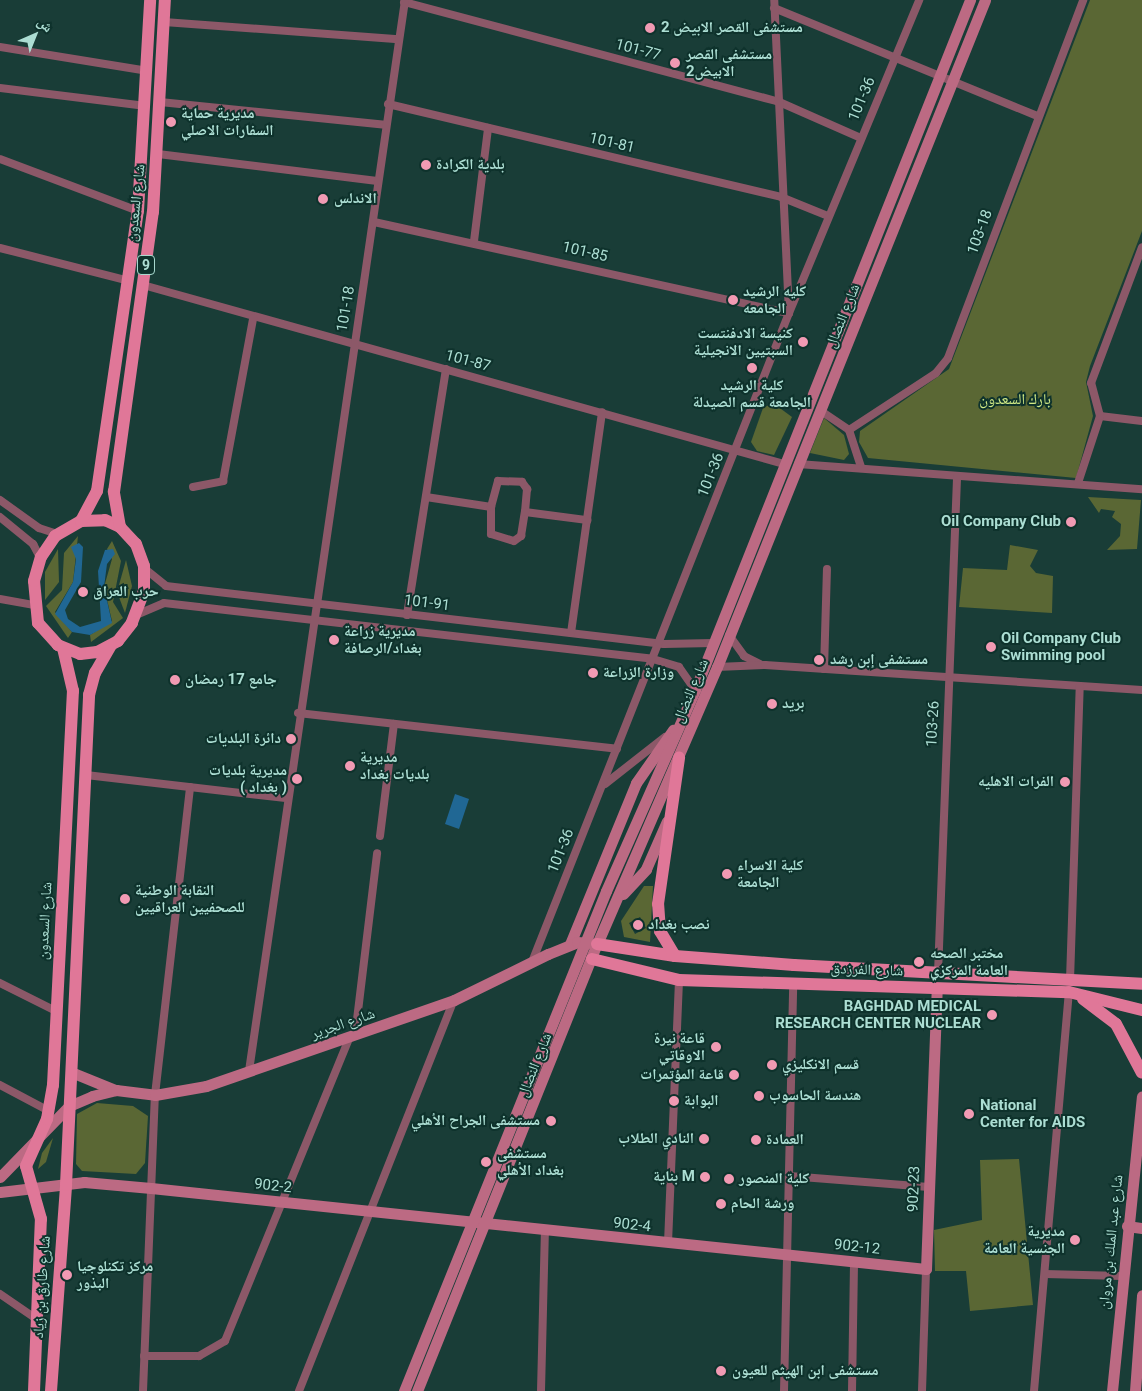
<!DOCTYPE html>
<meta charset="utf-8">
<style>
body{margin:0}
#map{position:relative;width:1142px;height:1391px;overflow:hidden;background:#193d37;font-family:Roboto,"Noto Naskh Arabic",sans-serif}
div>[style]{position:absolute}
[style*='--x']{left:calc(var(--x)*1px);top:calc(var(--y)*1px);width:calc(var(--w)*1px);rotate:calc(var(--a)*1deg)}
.green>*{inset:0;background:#5a6734}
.water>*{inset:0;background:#206794}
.street>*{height:8px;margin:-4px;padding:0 4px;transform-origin:4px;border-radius:4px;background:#8c5868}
.secondary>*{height:11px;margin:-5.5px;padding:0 5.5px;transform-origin:5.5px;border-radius:5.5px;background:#bc6a83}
.primary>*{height:12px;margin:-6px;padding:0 6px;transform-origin:6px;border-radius:6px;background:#e07798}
.dots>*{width:14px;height:14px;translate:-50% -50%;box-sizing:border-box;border:2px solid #0e322c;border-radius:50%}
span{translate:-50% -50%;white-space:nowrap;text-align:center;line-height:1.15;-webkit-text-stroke:4px #0e322c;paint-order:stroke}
.shield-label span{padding:1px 4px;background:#0e322c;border:1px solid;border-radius:4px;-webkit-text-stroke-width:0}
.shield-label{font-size:14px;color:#acded3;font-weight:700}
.poi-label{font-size:15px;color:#acded3;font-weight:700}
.left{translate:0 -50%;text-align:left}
.right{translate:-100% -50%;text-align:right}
.street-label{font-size:15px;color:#acded3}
.park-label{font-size:15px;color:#d1ea86}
.north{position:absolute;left:10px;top:10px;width:50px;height:50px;-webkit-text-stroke:4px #0e322c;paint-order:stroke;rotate:44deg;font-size:14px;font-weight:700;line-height:20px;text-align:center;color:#acded3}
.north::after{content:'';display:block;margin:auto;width:18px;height:22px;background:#acded3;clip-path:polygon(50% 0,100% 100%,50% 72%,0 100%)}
</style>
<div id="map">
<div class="green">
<i style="clip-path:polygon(1090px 0,1142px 0,1142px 231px,1090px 366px,1086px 382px,1093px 416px,1076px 478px,868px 458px,859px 442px,860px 431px,949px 369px)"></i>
<i style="clip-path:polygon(773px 403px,792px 417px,774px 455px,757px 451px,751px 442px,763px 408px)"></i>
<i style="clip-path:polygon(824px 418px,844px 435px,849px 454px,844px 460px,810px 453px)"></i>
<i style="clip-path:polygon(1088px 497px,1141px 500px,1137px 549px,1107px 550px,1120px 536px,1121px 524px,1112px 517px,1115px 511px,1101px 509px,1099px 513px)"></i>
<i style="clip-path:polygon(78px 536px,73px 582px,55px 612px,72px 632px,68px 638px,46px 606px,62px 590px,64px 553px)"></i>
<i style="clip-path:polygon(112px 541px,121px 561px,113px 602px,123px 618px,91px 642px,90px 635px,112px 621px,104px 587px,112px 559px,107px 549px)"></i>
<i style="clip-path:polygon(1010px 545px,1038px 550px,1030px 566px,1036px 573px,1053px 576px,1052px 613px,959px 607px,963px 568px,1007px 570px)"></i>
<i style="clip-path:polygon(58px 549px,59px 582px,45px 600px,45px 572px)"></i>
<i style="clip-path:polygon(126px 560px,132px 586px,125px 613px,117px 592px)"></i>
<i style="clip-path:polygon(evenodd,644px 886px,653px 886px,650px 942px,624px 937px,621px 921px,644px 886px,640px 917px,646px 928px,635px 934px,629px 923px,640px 917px)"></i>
<i style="clip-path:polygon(97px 1103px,133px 1106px,148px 1116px,145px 1163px,136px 1174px,82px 1171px,76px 1164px,77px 1114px)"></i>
<i style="clip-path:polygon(53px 1138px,46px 1162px,38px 1169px,42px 1153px)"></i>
<i style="clip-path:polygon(1019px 1159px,1033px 1305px,970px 1311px,966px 1271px,935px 1271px,934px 1230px,982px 1220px,980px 1160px)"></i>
</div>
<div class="water">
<i style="clip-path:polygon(79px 543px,83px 547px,81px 582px,65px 610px,68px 619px,80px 627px,101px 621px,98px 571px,105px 550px,113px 549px,115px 554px,107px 564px,104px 587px,112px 623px,90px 635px,72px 632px,55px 614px,73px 582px,76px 559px,71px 547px)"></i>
<i style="clip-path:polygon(455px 794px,469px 799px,459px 829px,445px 824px)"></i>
</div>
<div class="street">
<i style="--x:404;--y:2;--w:386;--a:14.9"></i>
<i style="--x:777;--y:101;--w:92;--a:23.8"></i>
<i style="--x:774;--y:8;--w:284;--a:22.3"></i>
<i style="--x:164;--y:22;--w:235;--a:4.2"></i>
<i style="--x:0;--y:47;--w:150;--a:9.2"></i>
<i style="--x:0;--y:88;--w:147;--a:7"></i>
<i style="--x:160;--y:102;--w:226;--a:5.8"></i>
<i style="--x:388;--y:104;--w:404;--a:13.3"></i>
<i style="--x:781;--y:197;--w:51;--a:22"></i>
<i style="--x:158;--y:154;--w:221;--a:7"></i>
<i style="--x:0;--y:159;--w:147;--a:20.6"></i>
<i style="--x:374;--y:222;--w:425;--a:12.4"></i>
<i style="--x:789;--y:313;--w:313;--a:-92.7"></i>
<i style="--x:474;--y:241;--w:114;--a:-82.9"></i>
<i style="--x:0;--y:248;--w:133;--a:14.3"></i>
<i style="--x:143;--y:285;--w:666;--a:15.6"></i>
<i style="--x:821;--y:411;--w:34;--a:34"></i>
<i style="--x:849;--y:430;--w:40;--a:72"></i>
<i style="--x:1100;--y:416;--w:42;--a:6.8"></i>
<i style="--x:849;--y:430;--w:104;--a:-33.2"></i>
<i style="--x:936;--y:373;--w:19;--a:-51"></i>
<i style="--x:948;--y:358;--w:383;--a:-69.3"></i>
<i style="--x:798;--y:464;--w:345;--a:4.2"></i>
<i style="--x:1078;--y:483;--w:71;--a:-71.8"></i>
<i style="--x:1100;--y:416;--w:34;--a:-105"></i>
<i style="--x:1091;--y:383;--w:145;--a:-69.4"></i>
<i style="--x:193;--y:487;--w:31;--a:-11"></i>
<i style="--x:223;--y:481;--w:165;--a:-79.5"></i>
<i style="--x:426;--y:497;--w:66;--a:8.7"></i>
<i style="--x:491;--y:507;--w:27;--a:90"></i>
<i style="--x:491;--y:534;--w:24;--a:17"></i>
<i style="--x:514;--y:541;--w:9;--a:-36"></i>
<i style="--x:521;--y:536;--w:24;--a:-81"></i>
<i style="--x:525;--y:512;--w:63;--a:7.4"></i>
<i style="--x:0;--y:500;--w:48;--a:35.7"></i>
<i style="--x:39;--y:528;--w:20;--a:18"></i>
<i style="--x:491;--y:507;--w:27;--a:-75"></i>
<i style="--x:498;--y:481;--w:24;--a:2"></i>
<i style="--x:522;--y:482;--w:9;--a:54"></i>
<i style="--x:527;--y:489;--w:23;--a:95"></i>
<i style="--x:0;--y:517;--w:43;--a:39.3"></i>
<i style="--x:33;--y:544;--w:17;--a:62"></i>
<i style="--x:144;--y:568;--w:28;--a:39"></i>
<i style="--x:166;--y:586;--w:501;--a:6.64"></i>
<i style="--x:664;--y:644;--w:49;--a:-1.2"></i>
<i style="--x:0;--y:599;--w:35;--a:10"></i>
<i style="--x:136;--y:615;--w:30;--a:-23"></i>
<i style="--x:164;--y:603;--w:492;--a:6.5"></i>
<i style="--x:653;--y:659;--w:27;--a:17"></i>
<i style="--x:679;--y:667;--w:28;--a:55"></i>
<i style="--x:407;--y:615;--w:249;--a:-81"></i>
<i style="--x:571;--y:633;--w:223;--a:-82"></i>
<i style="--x:729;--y:635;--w:26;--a:54"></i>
<i style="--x:744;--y:656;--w:18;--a:27"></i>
<i style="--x:717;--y:667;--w:48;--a:-2.4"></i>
<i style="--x:765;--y:665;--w:378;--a:3.8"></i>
<i style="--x:824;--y:669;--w:100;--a:-88.3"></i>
<i style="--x:298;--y:713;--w:321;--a:6.4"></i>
<i style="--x:86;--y:775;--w:201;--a:6.6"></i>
<i style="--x:605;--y:784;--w:76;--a:-38.1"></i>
<i style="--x:380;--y:836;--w:113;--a:-82.9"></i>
<i style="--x:532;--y:962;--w:698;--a:-68.4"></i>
<i style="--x:789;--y:313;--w:339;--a:-67.4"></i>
<i style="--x:938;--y:973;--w:496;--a:-87.8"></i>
<i style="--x:1070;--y:980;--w:294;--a:-88.1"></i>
<i style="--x:0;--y:983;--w:63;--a:26.6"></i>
<i style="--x:355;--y:1036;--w:184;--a:-83.1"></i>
<i style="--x:249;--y:1071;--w:1082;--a:-81.71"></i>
<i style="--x:0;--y:1085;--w:55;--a:28"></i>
<i style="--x:789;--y:1176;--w:140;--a:4.5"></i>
<i style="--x:668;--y:1243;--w:263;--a:-87.6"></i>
<i style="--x:1045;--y:1274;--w:77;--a:1.5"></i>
<i style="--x:0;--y:1294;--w:42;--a:34.4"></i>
<i style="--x:144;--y:1356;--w:55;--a:0"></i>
<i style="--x:199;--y:1356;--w:30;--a:-30"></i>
<i style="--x:225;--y:1341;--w:327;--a:-67.7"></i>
<i style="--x:143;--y:1391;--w:296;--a:-87.7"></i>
<i style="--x:155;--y:1095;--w:310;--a:-83.5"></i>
<i style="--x:299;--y:1391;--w:421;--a:-68.4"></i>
<i style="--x:541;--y:1391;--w:160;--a:-88.6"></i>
<i style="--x:784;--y:1391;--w:407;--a:-88.7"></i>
<i style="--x:852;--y:1391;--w:129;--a:-89.1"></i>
<i style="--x:922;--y:1391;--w:122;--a:-88.1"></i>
<i style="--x:1034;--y:1391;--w:401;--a:-85"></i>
</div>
<div class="secondary">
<i style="--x:623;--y:894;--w:34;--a:-47"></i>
<i style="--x:646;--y:869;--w:52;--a:-66.4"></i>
<i style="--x:570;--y:944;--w:174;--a:-67.7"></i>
<i style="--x:636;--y:783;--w:65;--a:-55.1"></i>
<i style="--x:71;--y:1072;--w:48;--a:22.2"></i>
<i style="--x:0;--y:1177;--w:99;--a:-45.8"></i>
<i style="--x:69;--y:1106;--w:25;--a:-23"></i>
<i style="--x:92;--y:1096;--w:25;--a:-14"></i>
<i style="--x:116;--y:1090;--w:39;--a:7"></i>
<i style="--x:155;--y:1095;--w:52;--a:-10"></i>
<i style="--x:206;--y:1086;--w:262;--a:-19.1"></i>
<i style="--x:454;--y:1000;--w:105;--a:-26.1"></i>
<i style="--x:548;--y:954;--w:31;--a:-22"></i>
<i style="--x:577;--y:942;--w:14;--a:4"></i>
<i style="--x:0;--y:1192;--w:85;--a:-6.8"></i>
<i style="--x:84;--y:1182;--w:67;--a:5.1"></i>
<i style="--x:151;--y:1188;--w:779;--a:5.97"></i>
<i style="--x:926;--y:1269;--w:281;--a:-87.8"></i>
<i style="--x:1127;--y:1226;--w:15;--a:8"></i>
<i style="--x:404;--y:1391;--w:539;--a:-68"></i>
<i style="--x:606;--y:891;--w:220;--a:-66.1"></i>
<i style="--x:695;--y:690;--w:743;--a:-68.27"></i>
<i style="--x:417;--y:1391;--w:482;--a:-68.1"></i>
<i style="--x:597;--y:944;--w:302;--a:-66.6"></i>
<i style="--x:717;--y:667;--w:719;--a:-68.11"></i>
<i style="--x:1112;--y:1391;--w:296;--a:-84.2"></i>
<i style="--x:1135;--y:1391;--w:96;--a:-85.8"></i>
</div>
<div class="primary">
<i style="--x:105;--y:520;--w:17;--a:25"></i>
<i style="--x:120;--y:527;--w:23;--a:47"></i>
<i style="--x:136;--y:544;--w:23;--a:70"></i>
<i style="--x:144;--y:566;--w:25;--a:90"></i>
<i style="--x:144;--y:591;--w:34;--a:111"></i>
<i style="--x:132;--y:623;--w:23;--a:128"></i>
<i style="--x:118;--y:641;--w:24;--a:152"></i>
<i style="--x:97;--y:652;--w:17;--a:173"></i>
<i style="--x:80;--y:654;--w:24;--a:-158"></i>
<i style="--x:58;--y:645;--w:30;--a:-132"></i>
<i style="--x:38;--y:623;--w:42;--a:-95.4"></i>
<i style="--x:34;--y:581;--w:25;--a:-74"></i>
<i style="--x:41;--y:557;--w:25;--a:-56"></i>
<i style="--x:55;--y:536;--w:30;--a:-30"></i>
<i style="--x:81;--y:521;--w:24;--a:-2"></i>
<i style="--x:81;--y:521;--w:34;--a:-62"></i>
<i style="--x:97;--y:491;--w:283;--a:-81.7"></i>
<i style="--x:138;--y:211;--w:211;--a:-86.7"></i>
<i style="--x:120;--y:527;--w:36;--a:-100"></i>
<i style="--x:114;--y:492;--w:283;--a:-82.1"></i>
<i style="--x:153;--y:212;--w:212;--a:-86.8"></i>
<i style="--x:597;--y:944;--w:79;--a:8.7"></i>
<i style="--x:675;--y:956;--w:119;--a:4.3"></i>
<i style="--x:794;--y:965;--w:349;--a:3.1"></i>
<i style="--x:675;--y:956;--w:29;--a:-121"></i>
<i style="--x:660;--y:931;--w:27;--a:-94"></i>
<i style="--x:658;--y:904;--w:148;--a:-81.8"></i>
<i style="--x:592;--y:959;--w:89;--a:13.6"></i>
<i style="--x:679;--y:980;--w:390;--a:1.8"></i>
<i style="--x:1069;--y:992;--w:75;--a:13.9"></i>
<i style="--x:1083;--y:999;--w:41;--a:37.1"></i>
<i style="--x:1116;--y:1024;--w:55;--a:62"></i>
<i style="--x:34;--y:1391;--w:172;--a:-87.7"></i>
<i style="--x:41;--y:1219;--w:55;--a:-105.8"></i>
<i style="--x:26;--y:1166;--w:51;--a:-65.9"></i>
<i style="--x:47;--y:1119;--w:35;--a:-80"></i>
<i style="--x:53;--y:1085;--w:395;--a:-87.1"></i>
<i style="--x:73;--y:691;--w:44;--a:-103.1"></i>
<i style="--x:51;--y:1391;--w:207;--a:-85.8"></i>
<i style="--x:66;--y:1185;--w:491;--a:-87.3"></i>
<i style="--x:89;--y:695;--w:23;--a:-75"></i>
<i style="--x:95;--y:673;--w:32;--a:-60"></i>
</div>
<div class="dots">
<i style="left:650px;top:28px;background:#f19ab3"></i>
<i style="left:675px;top:63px;background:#f19ab3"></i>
<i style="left:171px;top:122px;background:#f19ab3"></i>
<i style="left:426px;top:165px;background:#f19ab3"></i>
<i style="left:323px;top:199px;background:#f19ab3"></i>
<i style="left:733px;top:300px;background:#f19ab3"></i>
<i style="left:803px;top:342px;background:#f19ab3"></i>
<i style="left:752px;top:368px;background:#f19ab3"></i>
<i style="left:1071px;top:522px;background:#f19ab3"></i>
<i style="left:83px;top:592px;background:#f19ab3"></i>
<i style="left:334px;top:640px;background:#f19ab3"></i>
<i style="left:991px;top:647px;background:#f19ab3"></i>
<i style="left:819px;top:660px;background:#f19ab3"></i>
<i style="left:593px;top:673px;background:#f19ab3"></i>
<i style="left:175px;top:680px;background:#f19ab3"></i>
<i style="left:772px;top:704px;background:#f19ab3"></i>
<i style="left:291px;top:739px;background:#f19ab3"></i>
<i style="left:350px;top:766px;background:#f19ab3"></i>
<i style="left:297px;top:779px;background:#f19ab3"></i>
<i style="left:1065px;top:782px;background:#f19ab3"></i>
<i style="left:727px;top:874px;background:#f19ab3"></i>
<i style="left:125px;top:899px;background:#f19ab3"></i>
<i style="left:638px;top:925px;background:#f19ab3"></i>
<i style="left:919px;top:962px;background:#f19ab3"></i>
<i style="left:992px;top:1015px;background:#f19ab3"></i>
<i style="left:716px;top:1047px;background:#f19ab3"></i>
<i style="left:772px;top:1065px;background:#f19ab3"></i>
<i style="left:734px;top:1075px;background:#f19ab3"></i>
<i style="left:759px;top:1096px;background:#f19ab3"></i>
<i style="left:674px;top:1101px;background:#f19ab3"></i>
<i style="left:969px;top:1114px;background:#f19ab3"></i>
<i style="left:551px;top:1121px;background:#f19ab3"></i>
<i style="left:704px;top:1139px;background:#f19ab3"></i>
<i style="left:756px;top:1140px;background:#f19ab3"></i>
<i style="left:486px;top:1162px;background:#f19ab3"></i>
<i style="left:705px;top:1177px;background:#f19ab3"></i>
<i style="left:729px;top:1179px;background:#f19ab3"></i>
<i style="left:721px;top:1204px;background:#f19ab3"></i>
<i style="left:1075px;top:1240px;background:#f19ab3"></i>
<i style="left:67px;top:1275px;background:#f19ab3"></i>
<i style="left:721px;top:1371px;background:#f19ab3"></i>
</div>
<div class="shield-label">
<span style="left:146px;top:265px">9</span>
</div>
<div class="poi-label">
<span class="left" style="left:661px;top:28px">مستشفى القصر الابيض 2</span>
<span class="left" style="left:686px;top:63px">مستشفى القصر<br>الابيض2</span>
<span class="left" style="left:181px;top:122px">مديرية حماية<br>السفارات الاصلي</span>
<span class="left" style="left:436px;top:165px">بلدية الكرادة</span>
<span class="left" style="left:334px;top:199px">الاندلس</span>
<span class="left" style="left:743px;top:300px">كليه الرشيد<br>الجامعه</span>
<span class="right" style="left:793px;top:342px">كنيسة الادفنتست<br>السبتيين الانجيلية</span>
<span style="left:752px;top:394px">كلية الرشيد<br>الجامعة قسم الصيدلة</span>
<span class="right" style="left:1061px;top:522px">Oil Company Club</span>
<span class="left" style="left:93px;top:592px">حرب العراق</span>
<span class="left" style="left:344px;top:640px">مديرية زراعة<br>بغداد/الرصافة</span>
<span class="left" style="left:1001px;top:647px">Oil Company Club<br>Swimming pool</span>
<span class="left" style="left:830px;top:660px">مستشفى إبن رشد</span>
<span class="left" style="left:603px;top:673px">وزارة الزراعة</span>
<span class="left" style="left:185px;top:680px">جامع 17 رمضان</span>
<span class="left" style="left:782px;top:704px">بريد</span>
<span class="right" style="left:281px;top:739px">دائرة البلديات</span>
<span class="left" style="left:360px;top:766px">مديرية<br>بلديات بغداد</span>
<span class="right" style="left:287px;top:779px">مديرية بلديات<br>( بغداد )</span>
<span class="right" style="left:1054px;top:782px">الفرات الاهليه</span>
<span class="left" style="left:737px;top:874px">كلية الاسراء<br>الجامعة</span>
<span class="left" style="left:135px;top:899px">النقابة الوطنية<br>للصحفيين العراقيين</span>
<span class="left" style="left:648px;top:925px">نصب بغداد</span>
<span class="left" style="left:930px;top:962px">مختبر الصحه<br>العامة المركزي</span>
<span class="right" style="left:981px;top:1015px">BAGHDAD MEDICAL<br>RESEARCH CENTER NUCLEAR</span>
<span class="right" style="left:705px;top:1047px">قاعة نيرة<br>الاوقاتي</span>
<span class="left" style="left:782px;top:1065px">قسم الانكليزي</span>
<span class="right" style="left:724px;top:1075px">قاعة المؤتمرات</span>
<span class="left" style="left:769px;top:1096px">هندسة الحاسوب</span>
<span class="left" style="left:684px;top:1101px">البوابة</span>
<span class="left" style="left:980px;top:1114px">National<br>Center for AIDS</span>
<span class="right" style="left:540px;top:1121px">مستشفى الجراح الأهلي</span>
<span class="right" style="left:694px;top:1139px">النادي الطلاب</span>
<span class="left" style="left:766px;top:1140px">العمادة</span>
<span class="left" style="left:497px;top:1162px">مستشفى<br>بغداد الأهلي</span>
<span class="right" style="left:695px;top:1177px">بناية M</span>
<span class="left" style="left:739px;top:1179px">كلية المنصور</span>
<span class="left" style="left:731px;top:1204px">ورشة الحام</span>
<span class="right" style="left:1065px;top:1240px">مديرية<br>الجنسية العامة</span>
<span class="left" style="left:77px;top:1275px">مركز تكنلوجيا<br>البذور</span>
<span class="left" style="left:732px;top:1371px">مستشفى ابن الهيثم للعيون</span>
</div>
<div class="street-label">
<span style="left:638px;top:50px;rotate:15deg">101-77</span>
<span style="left:862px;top:99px;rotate:-67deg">101-36</span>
<span style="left:612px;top:143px;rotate:13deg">101-81</span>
<span style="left:136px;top:203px;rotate:-84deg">شارع السعدون</span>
<span style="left:980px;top:232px;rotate:-70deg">103-18</span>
<span style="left:585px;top:252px;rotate:13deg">101-85</span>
<span style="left:346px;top:309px;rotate:-80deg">101-18</span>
<span style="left:843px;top:316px;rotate:-68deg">شارع النضال</span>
<span style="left:468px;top:361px;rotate:15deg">101-87</span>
<span style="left:711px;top:475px;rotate:-68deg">101-36</span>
<span style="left:427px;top:603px;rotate:7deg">101-91</span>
<span style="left:691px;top:691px;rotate:-67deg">شارع النضال</span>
<span style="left:933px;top:724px;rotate:-87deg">103-26</span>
<span style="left:561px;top:851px;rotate:-68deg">101-36</span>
<span style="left:45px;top:921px;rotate:-87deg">شارع السعدون</span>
<span style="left:867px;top:970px;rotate:2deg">شارع الفرزدق</span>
<span style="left:343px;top:1024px;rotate:-19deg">شارع الجرير</span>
<span style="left:535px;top:1065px;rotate:-68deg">شارع النضال</span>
<span style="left:273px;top:1186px;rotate:6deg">902-2</span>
<span style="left:914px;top:1189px;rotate:-88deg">902-23</span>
<span style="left:632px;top:1225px;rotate:6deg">902-4</span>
<span style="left:1111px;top:1242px;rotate:-84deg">شارع عبد الملك بن مروان</span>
<span style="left:857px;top:1247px;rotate:6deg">902-12</span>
<span style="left:42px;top:1287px;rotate:-86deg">شارع طارق بن زياد</span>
</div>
<div class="park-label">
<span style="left:1015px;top:400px">بارك السعدون</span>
</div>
<div class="north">ش</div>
</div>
